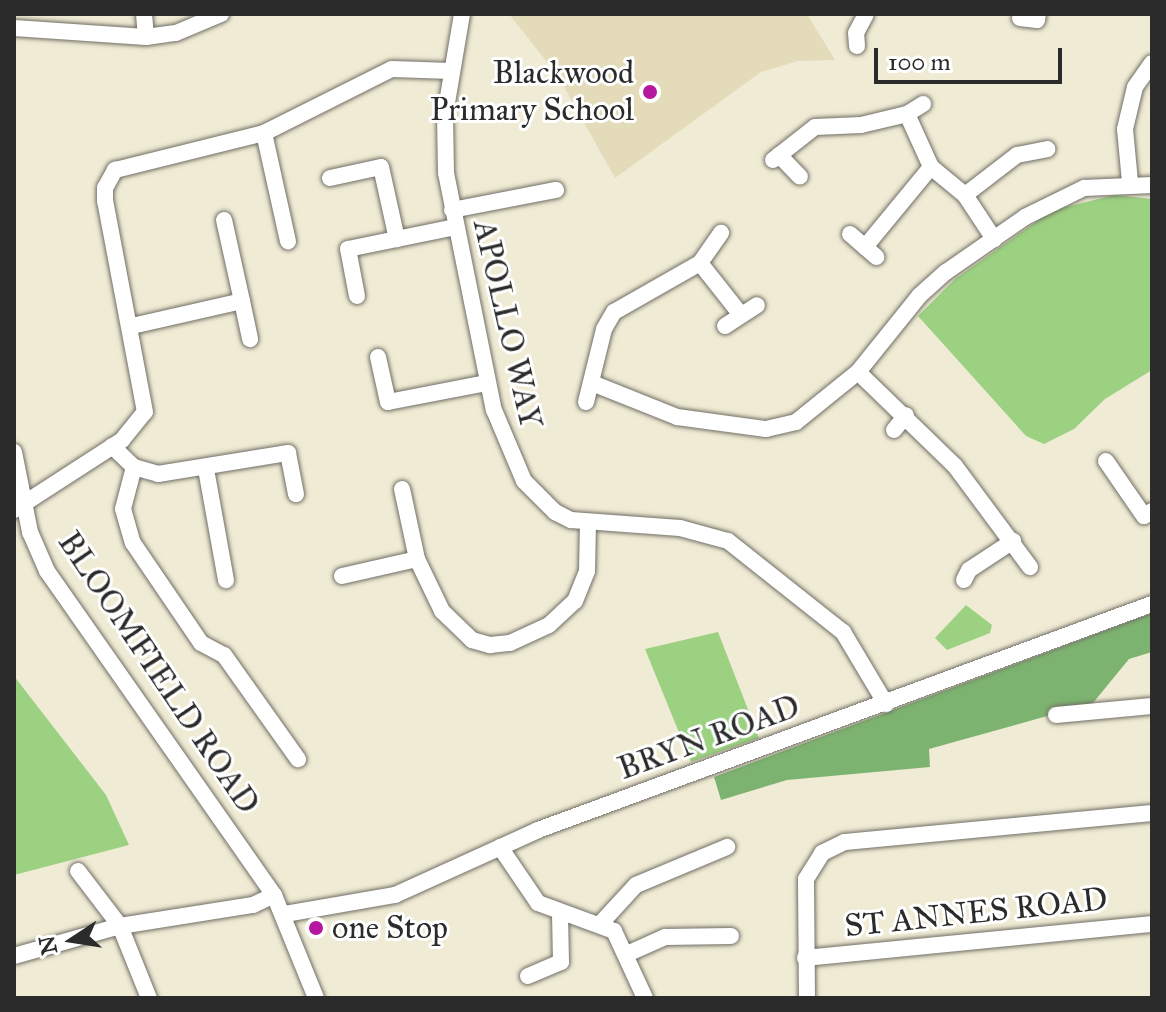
<!DOCTYPE html>
<style>
body{margin:0}
#map{position:relative;width:1166px;height:1012px;overflow:hidden;background:#f0ebd4;font-family:"IM FELL Great Primer",serif}
div>[style]{position:absolute}
[style*='--x']{left:calc(var(--x)*1px);top:calc(var(--y)*1px);width:calc(var(--w)*1px);rotate:calc(var(--a)*1deg)}
.built>*{inset:0;background:#e3dbba}
.green>*{inset:0;background:#9cd182}
.forest>*{inset:0;background:#7db370}
.roads{filter:drop-shadow(0 0 2px #706e66) drop-shadow(0 0 2px #706e66)}
.minor>*{height:16px;margin:-8px;padding:0 8px;transform-origin:8px;border-radius:8px;background:#fff}
.dots>*{width:22px;height:22px;translate:-50% -50%;box-sizing:border-box;border:4px solid #fff;border-radius:50%}
span{translate:-50% -50%;white-space:nowrap;text-align:center;line-height:1.15;-webkit-text-stroke:6px #fff;paint-order:stroke}
.poi-label{font-size:32px;color:#2b2b2b}
.right{translate:-100% -50%;text-align:right}
.left{translate:0 -50%;text-align:left}
.street-label{font-size:32px;color:#2b2b2b}
.frame{position:absolute;inset:0;border:16px solid #2b2b2b;pointer-events:none}
.north{position:absolute;left:32px;top:900px;width:80px;height:80px;-webkit-text-stroke:6px #fff;paint-order:stroke;rotate:258deg;font-size:22px;font-weight:700;line-height:32px;text-align:center;color:#2b2b2b}
.north::after{content:'';display:block;margin:auto;width:28px;height:36px;background:#2b2b2b;clip-path:polygon(50% 0,100% 100%,50% 72%,0 100%)}
.scale{position:absolute;left:874px;top:48px;width:188px;height:36px;box-sizing:border-box;border:4px solid #2b2b2b;border-top:0;padding-left:10px;font-size:24px;line-height:28px;white-space:nowrap;color:#2b2b2b;-webkit-text-stroke:6px #fff;paint-order:stroke}
</style>
<div id="map">
<div class="built">
<i style="clip-path:polygon(509px 14px,807px 14px,835px 60px,798px 61px,761px 72px,615px 178px,558px 76px)"></i>
</div>
<div class="green">
<i style="clip-path:polygon(1115px 195px,1152px 199px,1152px 370px,1105px 399px,1074px 429px,1044px 444px,1026px 436px,918px 316px,955px 279px,1053px 210px)"></i>
<i style="clip-path:polygon(966px 605px,992px 625px,990px 633px,947px 650px,935px 638px)"></i>
<i style="clip-path:polygon(718px 632px,759px 738px,691px 762px,645px 649px)"></i>
<i style="clip-path:polygon(14px 676px,106px 795px,129px 845px,14px 875px)"></i>
</div>
<div class="forest">
<i style="clip-path:polygon(1152px 613px,1152px 652px,1129px 659px,1088px 709px,1065px 711px,929px 749px,930px 767px,787px 780px,721px 800px,714px 777px)"></i>
</div>
<div class="roads">
<div class="minor">
<i style="--x:144;--y:14;--w:23;--a:85"></i>
<i style="--x:462;--y:14;--w:102;--a:99.6"></i>
<i style="--x:445;--y:115;--w:58;--a:89"></i>
<i style="--x:446;--y:173;--w:242;--a:78.6"></i>
<i style="--x:494;--y:410;--w:77;--a:67.1"></i>
<i style="--x:524;--y:481;--w:44;--a:45"></i>
<i style="--x:555;--y:512;--w:18;--a:27"></i>
<i style="--x:571;--y:520;--w:109;--a:4.2"></i>
<i style="--x:680;--y:528;--w:50;--a:15.2"></i>
<i style="--x:728;--y:541;--w:147;--a:38.4"></i>
<i style="--x:843;--y:632;--w:84;--a:59.2"></i>
<i style="--x:1020;--y:18;--w:17;--a:7"></i>
<i style="--x:1037;--y:20;--w:6;--a:-81"></i>
<i style="--x:14;--y:28;--w:132;--a:3.9"></i>
<i style="--x:146;--y:37;--w:30;--a:-8"></i>
<i style="--x:176;--y:33;--w:49;--a:-22.9"></i>
<i style="--x:857;--y:46;--w:13;--a:-94"></i>
<i style="--x:856;--y:33;--w:21;--a:-62"></i>
<i style="--x:907;--y:114;--w:19;--a:-32"></i>
<i style="--x:264;--y:133;--w:111;--a:77.5"></i>
<i style="--x:779;--y:155;--w:30;--a:46"></i>
<i style="--x:773;--y:160;--w:53;--a:-38.2"></i>
<i style="--x:815;--y:127;--w:46;--a:-2.5"></i>
<i style="--x:861;--y:125;--w:47;--a:-13.4"></i>
<i style="--x:907;--y:114;--w:58;--a:65.6"></i>
<i style="--x:931;--y:167;--w:44;--a:39.5"></i>
<i style="--x:965;--y:195;--w:53;--a:56.6"></i>
<i style="--x:330;--y:178;--w:52;--a:-12.2"></i>
<i style="--x:381;--y:167;--w:74;--a:77.5"></i>
<i style="--x:1130;--y:182;--w:53;--a:-95.4"></i>
<i style="--x:1125;--y:129;--w:43;--a:-76.6"></i>
<i style="--x:1135;--y:87;--w:29;--a:-55"></i>
<i style="--x:965;--y:195;--w:66;--a:-37.6"></i>
<i style="--x:1017;--y:155;--w:31;--a:-11"></i>
<i style="--x:452;--y:210;--w:106;--a:-10.9"></i>
<i style="--x:850;--y:234;--w:35;--a:41"></i>
<i style="--x:865;--y:247;--w:104;--a:-50.5"></i>
<i style="--x:700;--y:263;--w:66;--a:51.7"></i>
<i style="--x:357;--y:296;--w:48;--a:-100.8"></i>
<i style="--x:348;--y:249;--w:109;--a:-11.6"></i>
<i style="--x:242;--y:301;--w:39;--a:78"></i>
<i style="--x:132;--y:326;--w:113;--a:-12.8"></i>
<i style="--x:242;--y:301;--w:83;--a:-102.5"></i>
<i style="--x:725;--y:326;--w:38;--a:-33"></i>
<i style="--x:378;--y:357;--w:46;--a:77.5"></i>
<i style="--x:388;--y:402;--w:101;--a:-10.9"></i>
<i style="--x:858;--y:372;--w:135;--a:44.1"></i>
<i style="--x:955;--y:466;--w:126;--a:53.4"></i>
<i style="--x:592;--y:383;--w:92;--a:21.8"></i>
<i style="--x:677;--y:417;--w:90;--a:7.7"></i>
<i style="--x:766;--y:429;--w:31;--a:-13"></i>
<i style="--x:796;--y:422;--w:80;--a:-38.9"></i>
<i style="--x:858;--y:372;--w:97;--a:-51.2"></i>
<i style="--x:919;--y:296;--w:36;--a:-42"></i>
<i style="--x:946;--y:272;--w:96;--a:-34.8"></i>
<i style="--x:1025;--y:217;--w:66;--a:-26.2"></i>
<i style="--x:1084;--y:188;--w:68;--a:-2.5"></i>
<i style="--x:586;--y:402;--w:75;--a:-76.1"></i>
<i style="--x:604;--y:329;--w:20;--a:-60"></i>
<i style="--x:614;--y:312;--w:99;--a:-29.7"></i>
<i style="--x:700;--y:263;--w:37;--a:-55"></i>
<i style="--x:894;--y:430;--w:19;--a:-51"></i>
<i style="--x:112;--y:446;--w:30;--a:44"></i>
<i style="--x:134;--y:467;--w:25;--a:16"></i>
<i style="--x:158;--y:474;--w:132;--a:-9.2"></i>
<i style="--x:288;--y:453;--w:42;--a:79"></i>
<i style="--x:14;--y:452;--w:82;--a:78.7"></i>
<i style="--x:30;--y:532;--w:43;--a:66.4"></i>
<i style="--x:47;--y:571;--w:396;--a:55"></i>
<i style="--x:274;--y:895;--w:111;--a:67.8"></i>
<i style="--x:1106;--y:461;--w:67;--a:55.4"></i>
<i style="--x:1144;--y:516;--w:9;--a:-32"></i>
<i style="--x:134;--y:467;--w:43;--a:104.7"></i>
<i style="--x:123;--y:509;--w:35;--a:74"></i>
<i style="--x:133;--y:543;--w:121;--a:55.8"></i>
<i style="--x:201;--y:643;--w:26;--a:28"></i>
<i style="--x:224;--y:655;--w:128;--a:54.6"></i>
<i style="--x:206;--y:469;--w:113;--a:79.8"></i>
<i style="--x:402;--y:489;--w:72;--a:77.9"></i>
<i style="--x:417;--y:559;--w:58;--a:64.3"></i>
<i style="--x:442;--y:611;--w:42;--a:44"></i>
<i style="--x:472;--y:640;--w:19;--a:16"></i>
<i style="--x:490;--y:645;--w:20;--a:-6"></i>
<i style="--x:510;--y:643;--w:43;--a:-24.8"></i>
<i style="--x:549;--y:625;--w:35;--a:-43"></i>
<i style="--x:575;--y:601;--w:32;--a:-68"></i>
<i style="--x:587;--y:571;--w:47;--a:-88.8"></i>
<i style="--x:14;--y:510;--w:129;--a:-32.9"></i>
<i style="--x:122;--y:440;--w:36;--a:-51"></i>
<i style="--x:145;--y:412;--w:215;--a:-100.7"></i>
<i style="--x:105;--y:201;--w:13;--a:-90"></i>
<i style="--x:105;--y:188;--w:21;--a:-61"></i>
<i style="--x:115;--y:170;--w:154;--a:-13.9"></i>
<i style="--x:264;--y:133;--w:143;--a:-26.6"></i>
<i style="--x:392;--y:69;--w:60;--a:1.9"></i>
<i style="--x:342;--y:576;--w:77;--a:-12.8"></i>
<i style="--x:964;--y:580;--w:11;--a:-63"></i>
<i style="--x:969;--y:570;--w:53;--a:-33.4"></i>
<i style="--x:1056;--y:715;--w:96;--a:-5.4"></i>
<i style="--x:500;--y:847;--w:68;--a:55.8"></i>
<i style="--x:538;--y:903;--w:81;--a:20.2"></i>
<i style="--x:614;--y:931;--w:74;--a:65.2"></i>
<i style="--x:78;--y:871;--w:69;--a:52.6"></i>
<i style="--x:120;--y:926;--w:78;--a:68.1"></i>
<i style="--x:285;--y:914;--w:112;--a:-9.8"></i>
<i style="--x:395;--y:895;--w:157;--a:-24.4"></i>
<i style="--x:538;--y:830;--w:654;--a:-20.21"></i>
<i style="--x:602;--y:922;--w:50;--a:-47.4"></i>
<i style="--x:636;--y:885;--w:99;--a:-22.7"></i>
<i style="--x:627;--y:954;--w:42;--a:-24.1"></i>
<i style="--x:665;--y:937;--w:66;--a:-0.9"></i>
<i style="--x:14;--y:956;--w:110;--a:-15.8"></i>
<i style="--x:120;--y:926;--w:135;--a:-9"></i>
<i style="--x:253;--y:905;--w:23;--a:-25"></i>
<i style="--x:805;--y:958;--w:349;--a:-5.6"></i>
<i style="--x:528;--y:976;--w:36;--a:-23"></i>
<i style="--x:561;--y:962;--w:47;--a:-91.2"></i>
<i style="--x:807;--y:998;--w:119;--a:-90.5"></i>
<i style="--x:806;--y:879;--w:31;--a:-58"></i>
<i style="--x:822;--y:853;--w:25;--a:-26"></i>
<i style="--x:845;--y:842;--w:308;--a:-5.4"></i>
</div>
</div>
<div class="dots">
<i style="left:650px;top:92px;background:#b5179e"></i>
<i style="left:316px;top:928px;background:#b5179e"></i>
</div>
<div class="poi-label">
<span class="right" style="left:634px;top:92px">Blackwood<br>Primary School</span>
<span class="left" style="left:332px;top:928px">one Stop</span>
</div>
<div class="street-label">
<span style="left:507px;top:324px;rotate:77deg">APOLLO WAY</span>
<span style="left:158px;top:673px;rotate:56deg">BLOOMFIELD ROAD</span>
<span style="left:709px;top:738px;rotate:-20deg">BRYN ROAD</span>
<span style="left:976px;top:913px;rotate:-6deg">ST ANNES ROAD</span>
</div>
<div class="frame"></div>
<div class="north">N</div>
<div class="scale">100 m</div>
</div>
